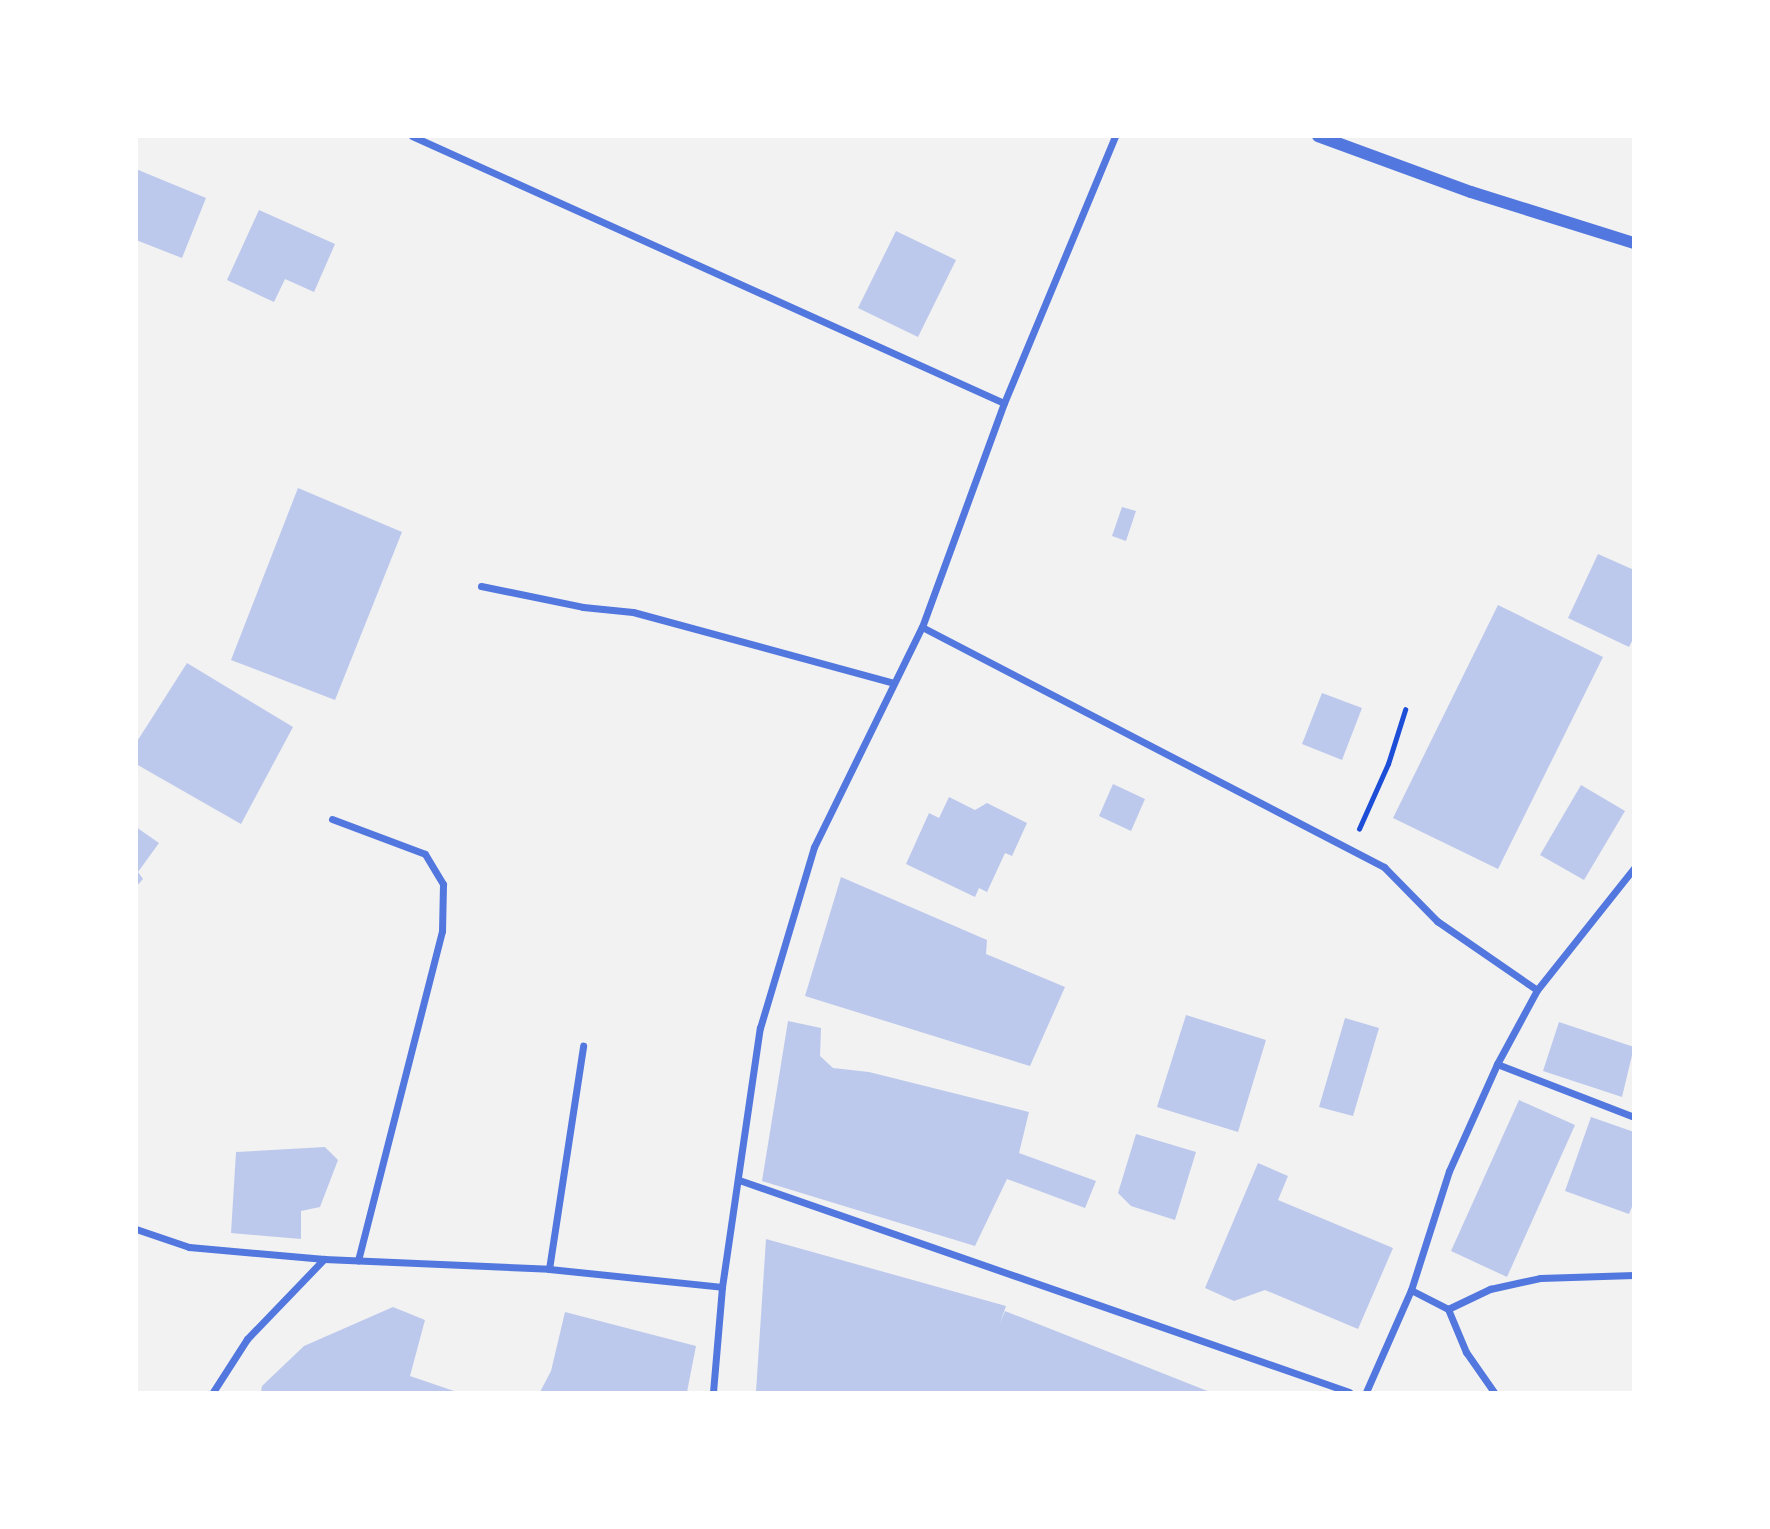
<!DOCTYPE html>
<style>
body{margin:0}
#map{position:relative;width:1770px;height:1529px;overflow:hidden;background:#f2f2f2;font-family:Georgia,serif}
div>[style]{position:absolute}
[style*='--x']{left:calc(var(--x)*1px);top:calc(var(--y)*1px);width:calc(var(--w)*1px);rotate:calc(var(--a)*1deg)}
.building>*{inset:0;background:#bdc9ec}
.path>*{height:4.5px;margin:-2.25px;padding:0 2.25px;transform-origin:2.25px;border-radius:2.25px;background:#1d4ed8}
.minor>*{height:7px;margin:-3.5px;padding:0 3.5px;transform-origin:3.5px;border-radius:3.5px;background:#5277de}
.tertiary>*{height:12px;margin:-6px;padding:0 6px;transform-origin:6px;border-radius:6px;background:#5277de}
span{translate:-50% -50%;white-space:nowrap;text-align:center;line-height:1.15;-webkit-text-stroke:7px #fff;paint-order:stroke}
.frame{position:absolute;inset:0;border:138px solid #fff;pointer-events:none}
</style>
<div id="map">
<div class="building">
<i style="clip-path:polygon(136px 169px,206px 198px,182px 258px,136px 240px)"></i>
<i style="clip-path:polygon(259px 210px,335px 244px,314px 292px,285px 279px,274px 302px,227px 280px)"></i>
<i style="clip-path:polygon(896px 231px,956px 260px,918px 337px,858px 308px)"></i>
<i style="clip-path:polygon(298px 488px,402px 532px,335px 700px,231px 660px)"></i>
<i style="clip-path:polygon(1122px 507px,1136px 511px,1126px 541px,1112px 536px)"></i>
<i style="clip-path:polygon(1598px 554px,1634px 570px,1634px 637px,1629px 647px,1568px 618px)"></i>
<i style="clip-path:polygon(1498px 605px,1603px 657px,1498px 869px,1393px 818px)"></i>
<i style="clip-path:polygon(187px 663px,293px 727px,241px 824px,136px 764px,136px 743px)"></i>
<i style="clip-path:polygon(1322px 693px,1362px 708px,1342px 760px,1302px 744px)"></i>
<i style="clip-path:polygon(1113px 784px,1145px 799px,1131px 831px,1099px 816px)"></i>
<i style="clip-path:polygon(1581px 785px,1625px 811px,1584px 880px,1540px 855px)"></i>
<i style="clip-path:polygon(949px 797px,975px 810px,987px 803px,1027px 823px,1012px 856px,1005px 853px,987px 892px,979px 888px,975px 897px,906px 864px,929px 813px,939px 818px)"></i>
<i style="clip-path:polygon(136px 827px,159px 843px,138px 872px,143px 879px,136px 887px)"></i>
<i style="clip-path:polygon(841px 877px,987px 940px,986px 954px,1065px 987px,1030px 1066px,805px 996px)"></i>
<i style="clip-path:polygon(1186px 1015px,1266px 1040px,1238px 1132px,1157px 1107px)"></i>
<i style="clip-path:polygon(1345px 1018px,1379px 1028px,1353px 1116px,1319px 1107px)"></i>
<i style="clip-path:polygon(788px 1021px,821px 1028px,820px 1056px,833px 1068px,869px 1072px,1029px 1112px,1019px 1153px,1096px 1181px,1085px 1208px,1007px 1179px,975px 1246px,762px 1181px)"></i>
<i style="clip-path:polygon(1559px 1022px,1634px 1047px,1622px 1097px,1543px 1071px)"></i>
<i style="clip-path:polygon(1519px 1100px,1575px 1125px,1507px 1277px,1451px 1251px)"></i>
<i style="clip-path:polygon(1591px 1117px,1634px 1132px,1634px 1202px,1629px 1214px,1565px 1191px)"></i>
<i style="clip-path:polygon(1136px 1134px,1196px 1152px,1175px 1220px,1131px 1206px,1118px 1193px)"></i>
<i style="clip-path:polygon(325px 1147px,338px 1160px,320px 1207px,301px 1211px,301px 1239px,231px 1233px,236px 1152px)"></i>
<i style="clip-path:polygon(1258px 1163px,1288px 1176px,1278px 1200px,1393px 1248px,1358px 1329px,1265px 1290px,1234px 1301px,1205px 1288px)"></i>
<i style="clip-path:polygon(766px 1239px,1006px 1306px,1000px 1323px,1005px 1311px,1210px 1392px,756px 1392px)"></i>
<i style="clip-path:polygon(393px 1307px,425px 1320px,410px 1376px,457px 1392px,261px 1392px,262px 1386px,304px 1346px)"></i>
<i style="clip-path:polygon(565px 1312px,696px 1346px,687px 1392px,540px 1392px,551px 1371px)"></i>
</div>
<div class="path">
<i style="--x:1359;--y:829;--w:71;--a:-66"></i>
<i style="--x:1388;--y:764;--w:57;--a:-72.5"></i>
</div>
<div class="minor">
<i style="--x:412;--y:136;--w:649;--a:24.28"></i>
<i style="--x:481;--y:586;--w:104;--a:11.6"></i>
<i style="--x:583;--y:607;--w:50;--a:5.7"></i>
<i style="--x:633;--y:612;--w:270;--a:15.2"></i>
<i style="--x:922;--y:627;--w:521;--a:27.45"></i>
<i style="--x:1384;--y:867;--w:76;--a:45.5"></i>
<i style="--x:1437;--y:921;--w:121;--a:34.6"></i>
<i style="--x:332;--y:819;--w:99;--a:20.6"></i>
<i style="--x:425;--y:854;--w:35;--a:59"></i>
<i style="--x:443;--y:884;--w:47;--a:91.2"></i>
<i style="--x:442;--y:931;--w:340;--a:104.3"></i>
<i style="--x:1497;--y:1064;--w:147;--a:21.1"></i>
<i style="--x:739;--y:1180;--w:646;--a:19.16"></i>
<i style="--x:136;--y:1229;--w:56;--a:18.8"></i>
<i style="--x:189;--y:1247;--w:136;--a:5.1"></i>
<i style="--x:324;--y:1259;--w:225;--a:2.5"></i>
<i style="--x:549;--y:1269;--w:174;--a:5.9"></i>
<i style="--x:549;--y:1269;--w:226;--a:-81.3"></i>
<i style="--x:1411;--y:1290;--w:42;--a:27.2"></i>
<i style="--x:1448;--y:1309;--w:47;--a:67.3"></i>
<i style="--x:1466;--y:1352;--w:49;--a:55"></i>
<i style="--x:1448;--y:1309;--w:47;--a:-25.5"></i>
<i style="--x:1490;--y:1289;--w:51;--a:-12.4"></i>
<i style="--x:1540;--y:1278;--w:94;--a:-1.8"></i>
<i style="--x:213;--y:1392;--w:63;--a:-57.3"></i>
<i style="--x:247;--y:1339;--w:111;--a:-46.1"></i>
<i style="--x:713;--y:1392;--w:105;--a:-85.1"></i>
<i style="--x:722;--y:1287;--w:262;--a:-81.7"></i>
<i style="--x:760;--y:1028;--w:189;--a:-73.4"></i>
<i style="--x:814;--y:847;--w:245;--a:-63.9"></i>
<i style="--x:922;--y:627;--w:239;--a:-69.9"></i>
<i style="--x:1004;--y:403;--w:289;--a:-67.4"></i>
<i style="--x:1366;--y:1392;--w:111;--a:-66.2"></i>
<i style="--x:1411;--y:1290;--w:125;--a:-72.3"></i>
<i style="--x:1449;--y:1171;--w:117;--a:-65.8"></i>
<i style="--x:1497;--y:1064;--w:84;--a:-61.6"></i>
<i style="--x:1537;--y:990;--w:156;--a:-51.5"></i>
</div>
<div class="tertiary">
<i style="--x:1318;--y:136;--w:163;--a:20.1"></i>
<i style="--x:1471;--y:192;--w:171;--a:17.4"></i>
</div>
<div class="frame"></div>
</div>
